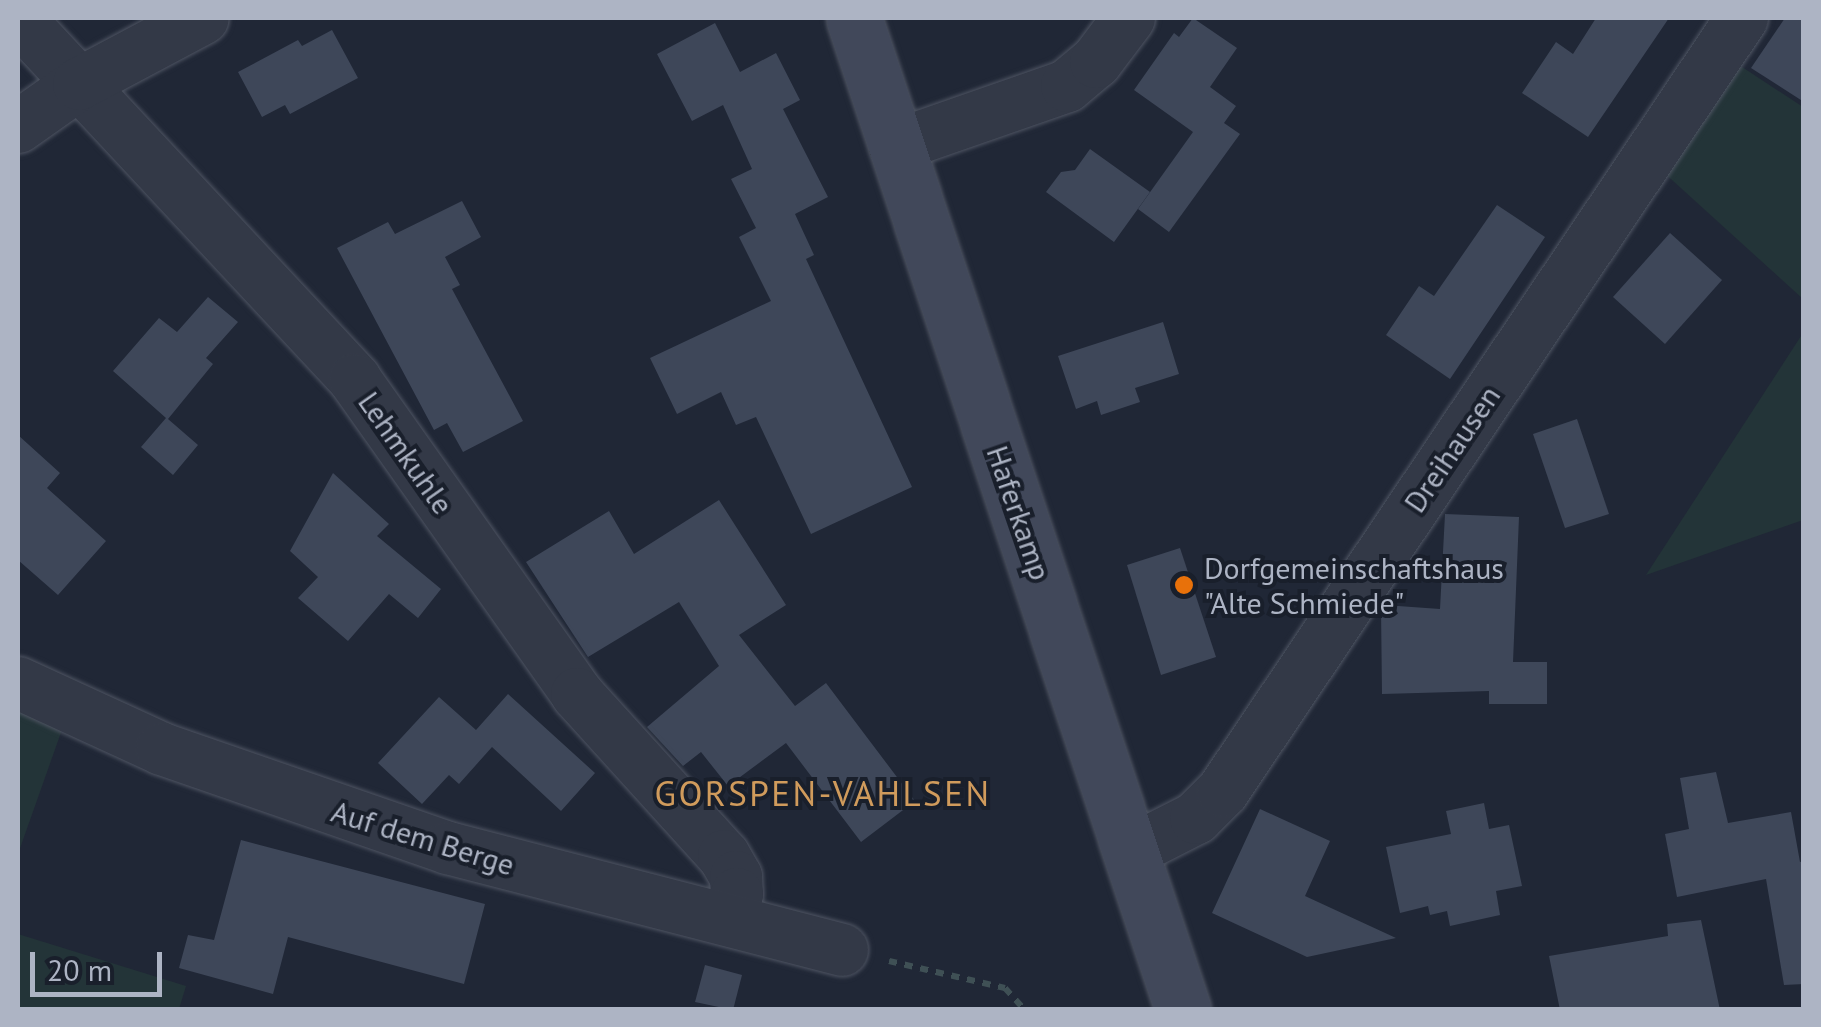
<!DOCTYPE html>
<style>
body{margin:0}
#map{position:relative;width:1821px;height:1027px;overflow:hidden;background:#202736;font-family:"PT Sans",sans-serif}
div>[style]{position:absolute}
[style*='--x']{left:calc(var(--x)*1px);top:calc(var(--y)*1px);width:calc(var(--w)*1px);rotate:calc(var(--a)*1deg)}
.green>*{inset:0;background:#233438}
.building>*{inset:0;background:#3e4759}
.path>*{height:6px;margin-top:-3px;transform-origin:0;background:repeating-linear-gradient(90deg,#3f5055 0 8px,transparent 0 16px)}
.roads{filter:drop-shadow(0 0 2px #4e5462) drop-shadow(0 0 2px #4e5462)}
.street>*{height:52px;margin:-26px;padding:0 26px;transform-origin:26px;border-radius:26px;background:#333947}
.secondary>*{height:55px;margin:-27.5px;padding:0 27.5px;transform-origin:27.5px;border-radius:27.5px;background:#41485a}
.dots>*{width:28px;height:28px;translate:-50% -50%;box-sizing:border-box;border:5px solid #191f2b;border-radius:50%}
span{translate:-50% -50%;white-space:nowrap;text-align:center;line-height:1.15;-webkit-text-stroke:8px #191f2b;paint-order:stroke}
.street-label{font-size:30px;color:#adb4c4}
.poi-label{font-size:30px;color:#adb4c4}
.left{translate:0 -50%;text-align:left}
.quarter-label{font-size:35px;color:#d09b5c;letter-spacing:2.5px}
.frame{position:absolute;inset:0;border:20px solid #adb4c4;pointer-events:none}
.scale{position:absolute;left:30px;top:952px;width:132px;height:45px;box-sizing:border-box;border:5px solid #adb4c4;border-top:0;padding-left:12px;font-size:30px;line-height:35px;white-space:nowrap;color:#adb4c4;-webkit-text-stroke:8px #191f2b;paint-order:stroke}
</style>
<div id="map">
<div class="green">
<i style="clip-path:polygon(1733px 61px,1803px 107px,1803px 299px,1661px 170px)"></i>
<i style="clip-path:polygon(1803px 333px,1803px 520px,1646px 575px)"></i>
<i style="clip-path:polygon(18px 703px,64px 724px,18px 854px)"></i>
<i style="clip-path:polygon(18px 934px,186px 986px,179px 1009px,18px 1009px)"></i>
</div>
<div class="building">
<i style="clip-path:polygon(1193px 18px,1237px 48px,1210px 87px,1236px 106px,1224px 123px,1240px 134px,1169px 232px,1138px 209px,1193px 132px,1134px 90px,1174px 33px,1179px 37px)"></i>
<i style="clip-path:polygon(1596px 18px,1669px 18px,1588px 137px,1522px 93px,1556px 42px,1573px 54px)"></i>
<i style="clip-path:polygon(1785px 18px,1804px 18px,1804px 102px,1751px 68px)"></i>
<i style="clip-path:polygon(715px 23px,740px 72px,776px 53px,800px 100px,783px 109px,828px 197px,795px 214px,814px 255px,806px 259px,912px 487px,811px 534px,756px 417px,736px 425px,721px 392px,677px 414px,650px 358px,771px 301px,739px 237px,756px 228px,731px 179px,752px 169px,723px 105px,692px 121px,657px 54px)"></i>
<i style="clip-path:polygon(332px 30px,358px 78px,290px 114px,285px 105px,262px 117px,238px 72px,298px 40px,302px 46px)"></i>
<i style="clip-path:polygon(1090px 149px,1150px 192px,1114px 242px,1046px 192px,1061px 172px,1075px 170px)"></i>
<i style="clip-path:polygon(462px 201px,481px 237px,445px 257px,460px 285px,452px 289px,523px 421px,463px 452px,447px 423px,434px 430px,337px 248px,388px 222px,395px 234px)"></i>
<i style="clip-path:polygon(1497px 205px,1545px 237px,1450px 379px,1386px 335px,1419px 286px,1434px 296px)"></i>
<i style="clip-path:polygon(1670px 233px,1722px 280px,1665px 344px,1613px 297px)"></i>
<i style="clip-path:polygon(208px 297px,238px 322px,206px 358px,213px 364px,168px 419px,198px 445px,173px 475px,141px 447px,166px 418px,113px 371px,159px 318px,177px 332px)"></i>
<i style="clip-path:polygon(1163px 322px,1179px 374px,1135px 388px,1140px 402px,1101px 415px,1097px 401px,1076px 409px,1058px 356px)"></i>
<i style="clip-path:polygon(1577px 419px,1609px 514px,1565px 528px,1533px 434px)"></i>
<i style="clip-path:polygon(18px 435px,60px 473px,47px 488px,106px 541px,58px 595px,18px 560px)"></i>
<i style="clip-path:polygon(333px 473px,389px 524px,377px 536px,441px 589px,418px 618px,389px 594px,348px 641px,298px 598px,318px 577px,290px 551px)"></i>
<i style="clip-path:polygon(719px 500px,786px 605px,739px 635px,795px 706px,826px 683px,915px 801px,861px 842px,786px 743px,728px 786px,701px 752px,683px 766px,647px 727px,719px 666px,679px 602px,588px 657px,526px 562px,609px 511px,634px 554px)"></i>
<i style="clip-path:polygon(1445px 514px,1519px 517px,1513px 662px,1547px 662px,1547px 704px,1489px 704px,1489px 691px,1382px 694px,1381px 609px,1384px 605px,1440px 609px)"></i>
<i style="clip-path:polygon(1180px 548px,1216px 657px,1161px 675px,1127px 565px)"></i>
<i style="clip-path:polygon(508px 694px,595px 773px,561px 811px,492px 747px,459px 784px,449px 775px,422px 804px,378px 763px,439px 697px,476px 730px)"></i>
<i style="clip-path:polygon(1716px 772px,1728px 823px,1791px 812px,1800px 862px,1804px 861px,1804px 984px,1784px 985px,1766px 879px,1677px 897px,1665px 834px,1689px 829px,1680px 778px)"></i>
<i style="clip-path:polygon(1484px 803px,1489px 829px,1509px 825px,1522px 886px,1496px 891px,1500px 915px,1450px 926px,1447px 911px,1430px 915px,1428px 906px,1400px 913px,1386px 847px,1451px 834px,1446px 811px)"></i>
<i style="clip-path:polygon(1260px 809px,1330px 841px,1305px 896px,1396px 938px,1307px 957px,1212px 913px)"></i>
<i style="clip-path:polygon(241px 840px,485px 904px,464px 984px,288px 937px,273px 994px,179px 968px,188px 935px,214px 940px)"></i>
<i style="clip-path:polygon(1701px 920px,1720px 1010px,1560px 1010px,1549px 956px,1668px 936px,1667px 924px)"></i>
<i style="clip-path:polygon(705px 965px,742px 975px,733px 1010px,695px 1002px)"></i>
</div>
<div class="path">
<i style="--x:889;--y:961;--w:119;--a:13.1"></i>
<i style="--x:1005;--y:988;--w:30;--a:48"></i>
</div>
<div class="roads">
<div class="street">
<i style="--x:18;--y:18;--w:495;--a:47"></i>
<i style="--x:355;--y:380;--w:385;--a:54.7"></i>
<i style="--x:577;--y:694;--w:219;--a:47.8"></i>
<i style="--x:724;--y:856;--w:24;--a:60"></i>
<i style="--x:736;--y:877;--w:17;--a:87"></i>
<i style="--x:737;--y:894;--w:27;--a:107"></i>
<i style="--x:18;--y:127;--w:75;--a:-35.2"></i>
<i style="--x:79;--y:84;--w:140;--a:-28"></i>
<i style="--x:895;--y:146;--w:182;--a:-19.2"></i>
<i style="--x:1067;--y:86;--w:38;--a:-40"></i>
<i style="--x:1096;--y:62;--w:55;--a:-53.1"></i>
<i style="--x:18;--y:683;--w:158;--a:24.6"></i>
<i style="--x:162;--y:749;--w:303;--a:19.1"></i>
<i style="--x:448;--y:848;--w:407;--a:14.5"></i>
<i style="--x:1133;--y:850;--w:71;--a:-26.9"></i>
<i style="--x:1196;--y:818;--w:38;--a:-45"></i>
<i style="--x:1223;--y:791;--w:931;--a:-56.12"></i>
</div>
<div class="secondary">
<i style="--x:854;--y:18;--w:1045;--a:71.65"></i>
</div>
</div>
<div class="dots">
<i style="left:1184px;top:585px;background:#e8710a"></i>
</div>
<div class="street-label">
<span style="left:1452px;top:449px;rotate:-56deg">Dreihausen</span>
<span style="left:406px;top:453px;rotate:55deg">Lehmkuhle</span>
<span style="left:1019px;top:513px;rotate:71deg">Haferkamp</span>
<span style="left:423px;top:838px;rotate:17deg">Auf dem Berge</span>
</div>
<div class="poi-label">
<span class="left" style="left:1204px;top:585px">Dorfgemeinschaftshaus<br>"Alte Schmiede"</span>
</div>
<div class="quarter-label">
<span style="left:823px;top:793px">GORSPEN-VAHLSEN</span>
</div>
<div class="frame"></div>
<div class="scale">20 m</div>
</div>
